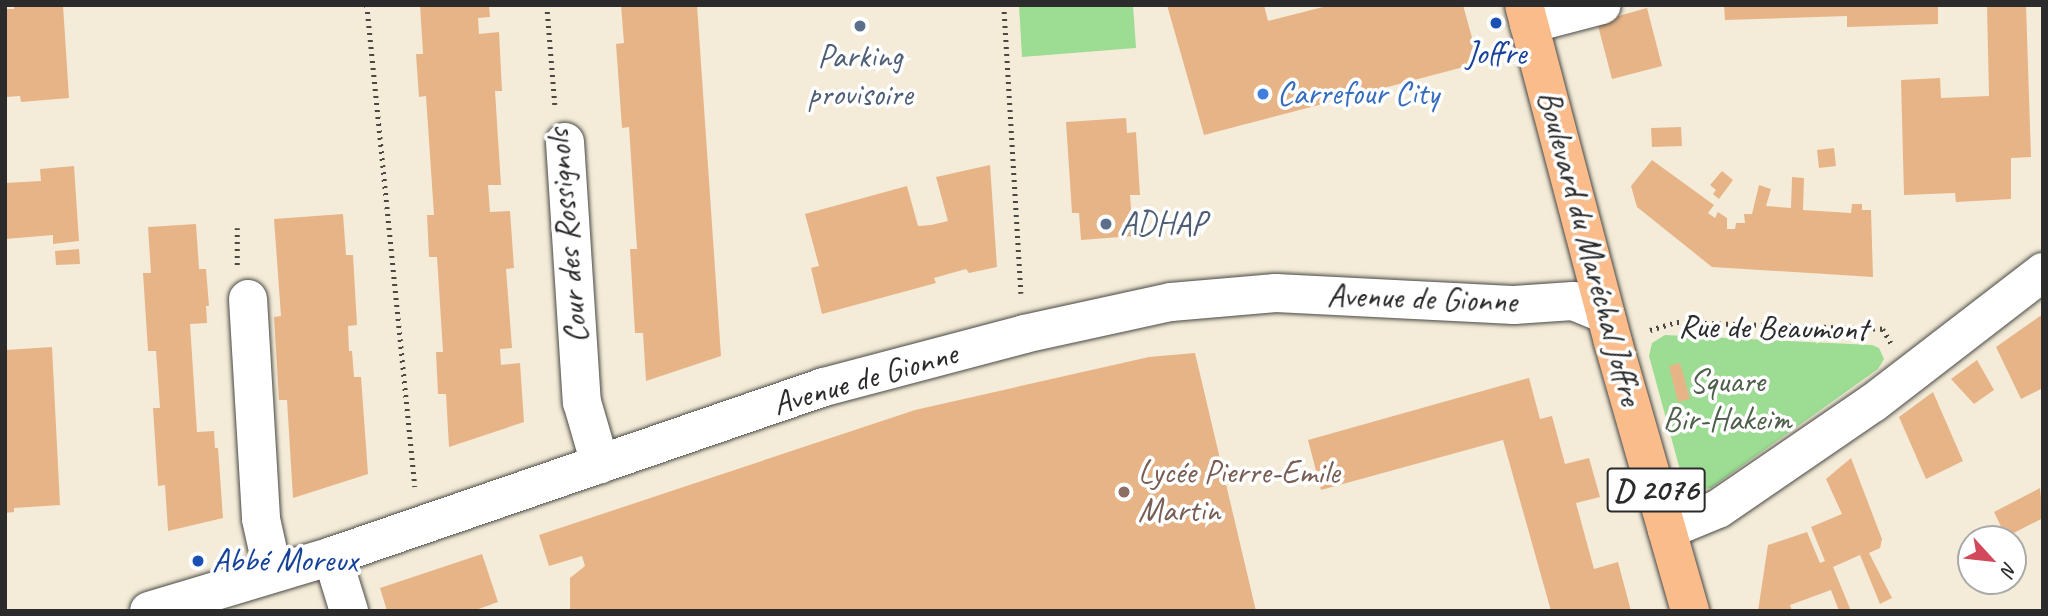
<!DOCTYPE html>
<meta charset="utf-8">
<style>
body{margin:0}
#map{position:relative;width:2048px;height:616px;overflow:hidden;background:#f4ecd8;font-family:Caveat,sans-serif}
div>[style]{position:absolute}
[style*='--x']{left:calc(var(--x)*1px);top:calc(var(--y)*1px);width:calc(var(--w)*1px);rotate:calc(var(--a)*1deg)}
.green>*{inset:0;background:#9ddd93}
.building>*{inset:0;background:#e7b488}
.path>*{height:4.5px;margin-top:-2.25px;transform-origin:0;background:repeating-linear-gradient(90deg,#494845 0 2px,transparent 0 7px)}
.roads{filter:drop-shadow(0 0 2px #494845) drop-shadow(0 0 2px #494845)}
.minor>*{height:38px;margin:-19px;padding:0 19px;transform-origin:19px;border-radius:19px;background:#fff}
.major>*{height:38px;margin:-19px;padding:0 19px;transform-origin:19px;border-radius:19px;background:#f9bc8a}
.dots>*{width:19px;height:19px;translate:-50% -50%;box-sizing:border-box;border:4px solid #fff;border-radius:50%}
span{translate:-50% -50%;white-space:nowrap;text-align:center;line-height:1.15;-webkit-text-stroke:7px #fff;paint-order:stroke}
.shield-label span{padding:2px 5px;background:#fff;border:2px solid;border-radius:5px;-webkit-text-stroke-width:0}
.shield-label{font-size:32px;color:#2b2b2b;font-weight:700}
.transit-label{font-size:33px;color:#164399}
.left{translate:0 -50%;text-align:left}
.service-label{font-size:33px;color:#4e5e75}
.shop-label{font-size:33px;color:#366cbe}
.street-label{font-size:33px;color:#2b2b2b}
.park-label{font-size:33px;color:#4d604a}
.education-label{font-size:33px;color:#785e54}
.frame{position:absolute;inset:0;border:7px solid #2b2b2b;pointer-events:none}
.north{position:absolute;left:1957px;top:525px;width:70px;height:70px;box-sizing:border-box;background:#fff;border:2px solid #aaa;border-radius:50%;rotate:117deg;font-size:19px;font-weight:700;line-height:28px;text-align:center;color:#2b2b2b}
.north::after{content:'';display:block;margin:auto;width:24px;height:32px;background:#d1495b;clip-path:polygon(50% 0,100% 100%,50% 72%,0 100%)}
</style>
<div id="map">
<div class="green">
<i style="clip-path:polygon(1019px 5px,1133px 5px,1136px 48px,1022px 57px)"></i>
<i style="clip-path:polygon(1665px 335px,1872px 345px,1879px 348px,1884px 359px,1878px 369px,1711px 488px,1699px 490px,1683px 481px,1649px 356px,1652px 343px)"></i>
</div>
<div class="building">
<i style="clip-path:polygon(14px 5px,63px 5px,69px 98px,21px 102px,20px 96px,5px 97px,5px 9px,14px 9px)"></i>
<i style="clip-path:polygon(420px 5px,489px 5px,490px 17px,478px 18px,479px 34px,499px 32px,502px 91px,495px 91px,501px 185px,488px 185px,490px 212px,510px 211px,514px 268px,506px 269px,512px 348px,500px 349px,501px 365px,520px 363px,524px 422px,449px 447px,446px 394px,438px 394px,436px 352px,443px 352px,437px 257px,429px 257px,427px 215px,434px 215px,426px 96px,419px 97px,416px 54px,423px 54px)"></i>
<i style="clip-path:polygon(621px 5px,697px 5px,721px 356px,646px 381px,643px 333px,635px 333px,630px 249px,637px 249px,629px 127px,622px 128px,616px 44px,624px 43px)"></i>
<i style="clip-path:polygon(1167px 5px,1264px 5px,1268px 21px,1331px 5px,1463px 5px,1479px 63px,1204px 135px)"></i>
<i style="clip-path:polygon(1724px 5px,1938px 5px,1938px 24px,1847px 27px,1847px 16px,1725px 20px)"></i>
<i style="clip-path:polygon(1987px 5px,2026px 5px,2031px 157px,2011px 158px,2011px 199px,1956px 202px,1955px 193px,1904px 195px,1901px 80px,1940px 78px,1941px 98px,1989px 96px)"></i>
<i style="clip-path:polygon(1647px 8px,1662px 66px,1612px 79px,1597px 22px)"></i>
<i style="clip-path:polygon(1126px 118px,1127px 133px,1136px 132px,1140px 195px,1130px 195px,1133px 236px,1081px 240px,1079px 213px,1072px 213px,1066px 122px)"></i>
<i style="clip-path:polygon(1681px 127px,1682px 146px,1652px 147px,1651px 128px)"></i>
<i style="clip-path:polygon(1834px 148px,1836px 166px,1819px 168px,1817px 150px)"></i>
<i style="clip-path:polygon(1652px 160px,1714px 205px,1708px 213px,1715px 218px,1718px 212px,1727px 218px,1727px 229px,1735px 229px,1736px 223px,1745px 223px,1744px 214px,1752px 214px,1759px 185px,1771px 189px,1766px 206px,1791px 208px,1792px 177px,1804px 178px,1803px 210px,1851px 213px,1852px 204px,1862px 204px,1862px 210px,1871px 210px,1873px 277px,1712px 267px,1637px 207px,1631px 186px)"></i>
<i style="clip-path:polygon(990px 165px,997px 267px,969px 273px,966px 269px,934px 278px,936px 283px,822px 314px,811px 268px,819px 266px,805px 214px,907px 186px,918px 226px,931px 225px,948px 221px,936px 177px)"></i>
<i style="clip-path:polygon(74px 166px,79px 241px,53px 244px,53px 235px,5px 239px,5px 183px,41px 181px,40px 169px)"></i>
<i style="clip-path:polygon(1722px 171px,1733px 180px,1719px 199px,1713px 194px,1716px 190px,1710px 185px)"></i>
<i style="clip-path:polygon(343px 214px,346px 255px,353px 255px,357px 325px,348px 326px,349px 351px,352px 351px,354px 377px,361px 377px,368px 474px,293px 498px,287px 400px,279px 400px,274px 317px,281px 316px,274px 219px)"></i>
<i style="clip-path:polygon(196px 224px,199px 269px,206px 269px,209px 306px,206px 306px,207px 323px,190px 324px,197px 432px,214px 431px,215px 448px,218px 448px,223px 518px,168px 531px,165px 485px,158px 486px,153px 408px,160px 408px,156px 351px,148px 351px,143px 273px,151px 273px,148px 227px)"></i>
<i style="clip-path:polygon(79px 249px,80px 264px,56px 265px,55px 251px)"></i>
<i style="clip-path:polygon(2043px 314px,2043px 388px,2021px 399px,1996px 347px)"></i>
<i style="clip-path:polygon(52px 347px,60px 505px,14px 508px,14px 512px,5px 513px,5px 350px)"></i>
<i style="clip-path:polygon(1195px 353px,1256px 611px,570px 611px,570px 578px,585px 566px,582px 556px,549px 566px,539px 535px,915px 410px,1149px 357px)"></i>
<i style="clip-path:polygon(1977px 360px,1994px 390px,1974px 404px,1951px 379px)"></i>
<i style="clip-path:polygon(1680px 363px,1690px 399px,1678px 402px,1669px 366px)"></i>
<i style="clip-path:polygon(1529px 378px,1540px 419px,1552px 416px,1565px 464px,1589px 458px,1600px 497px,1576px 503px,1594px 569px,1618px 562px,1631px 611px,1551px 611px,1503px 440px,1321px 490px,1308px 440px)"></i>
<i style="clip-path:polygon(1933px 392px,1963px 461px,1926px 479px,1899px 417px)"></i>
<i style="clip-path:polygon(1851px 458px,1882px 539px,1880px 548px,1869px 553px,1892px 598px,1880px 604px,1860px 555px,1833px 567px,1851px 611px,1839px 611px,1831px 590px,1790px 605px,1792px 611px,1758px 611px,1768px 545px,1807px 532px,1820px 563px,1825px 561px,1811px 527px,1842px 514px,1826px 479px)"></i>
<i style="clip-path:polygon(2040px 488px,2043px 518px,2006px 537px,1994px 512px)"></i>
<i style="clip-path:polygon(482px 554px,498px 602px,473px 611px,387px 611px,380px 588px)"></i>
</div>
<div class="path">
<i style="--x:367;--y:5;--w:484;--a:84.3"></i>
<i style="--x:547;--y:5;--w:100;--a:85.4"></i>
<i style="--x:1004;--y:5;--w:289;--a:86.6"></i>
<i style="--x:237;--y:265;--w:37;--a:-90"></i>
<i style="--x:1650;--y:330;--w:28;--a:-17"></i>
<i style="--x:1677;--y:322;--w:206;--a:1.9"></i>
<i style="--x:1883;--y:329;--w:16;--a:60"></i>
</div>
<div class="roads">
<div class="minor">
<i style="--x:1529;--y:24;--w:75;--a:-14.6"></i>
<i style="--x:565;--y:142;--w:261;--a:86.3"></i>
<i style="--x:582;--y:402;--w:65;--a:73.8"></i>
<i style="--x:248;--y:299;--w:220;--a:86.6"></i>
<i style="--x:261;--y:519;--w:55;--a:77.5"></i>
<i style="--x:1667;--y:530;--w:55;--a:-22.4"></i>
<i style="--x:1718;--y:509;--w:188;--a:-34.4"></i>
<i style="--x:1873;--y:403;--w:215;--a:-37.6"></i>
<i style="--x:332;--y:556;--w:58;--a:72.8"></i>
<i style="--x:149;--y:611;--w:191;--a:-16.7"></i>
<i style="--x:332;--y:556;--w:520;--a:-18.96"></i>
<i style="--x:824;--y:387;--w:207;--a:-14.8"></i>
<i style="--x:1024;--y:334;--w:150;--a:-12.3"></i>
<i style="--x:1171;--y:302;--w:105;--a:-4.9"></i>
<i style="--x:1276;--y:293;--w:238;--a:2.9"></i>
<i style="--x:1514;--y:305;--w:59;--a:-3.9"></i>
<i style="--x:1573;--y:301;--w:35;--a:22"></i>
</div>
<div class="major">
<i style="--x:1524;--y:5;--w:349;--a:75.2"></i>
<i style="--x:1613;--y:342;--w:280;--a:74"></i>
</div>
</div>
<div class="dots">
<i style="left:1496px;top:23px;background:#1a4fb4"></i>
<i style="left:860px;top:26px;background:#5c6f8a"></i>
<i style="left:1263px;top:94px;background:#3f7fe0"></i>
<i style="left:1106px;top:224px;background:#5c6f8a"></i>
<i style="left:1124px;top:492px;background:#8d6e63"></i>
<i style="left:198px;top:561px;background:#1a4fb4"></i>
</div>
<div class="shield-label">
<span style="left:1656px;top:490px">D 2076</span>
</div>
<div class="transit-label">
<span style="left:1496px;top:54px">Joffre</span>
<span class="left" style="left:212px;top:561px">Abbé Moreux</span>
</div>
<div class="service-label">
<span style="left:860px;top:76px">Parking<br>provisoire</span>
<span class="left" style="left:1120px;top:224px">ADHAP</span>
</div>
<div class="shop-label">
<span class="left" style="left:1277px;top:94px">Carrefour City</span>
</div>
<div class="street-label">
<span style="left:568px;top:236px;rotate:-95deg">Cour des Rossignols</span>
<span style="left:1589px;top:248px;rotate:75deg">Boulevard du Maréchal Joffre</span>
<span style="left:1422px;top:299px;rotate:2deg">Avenue de Gionne</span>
<span style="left:1773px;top:328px;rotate:1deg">Rue de Beaumont</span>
<span style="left:865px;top:379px;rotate:-16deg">Avenue de Gionne</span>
</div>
<div class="park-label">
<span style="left:1727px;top:401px">Square<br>Bir-Hakeim</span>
</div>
<div class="education-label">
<span class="left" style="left:1138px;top:492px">Lycée Pierre-Emile<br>Martin</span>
</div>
<div class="frame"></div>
<div class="north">N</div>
</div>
